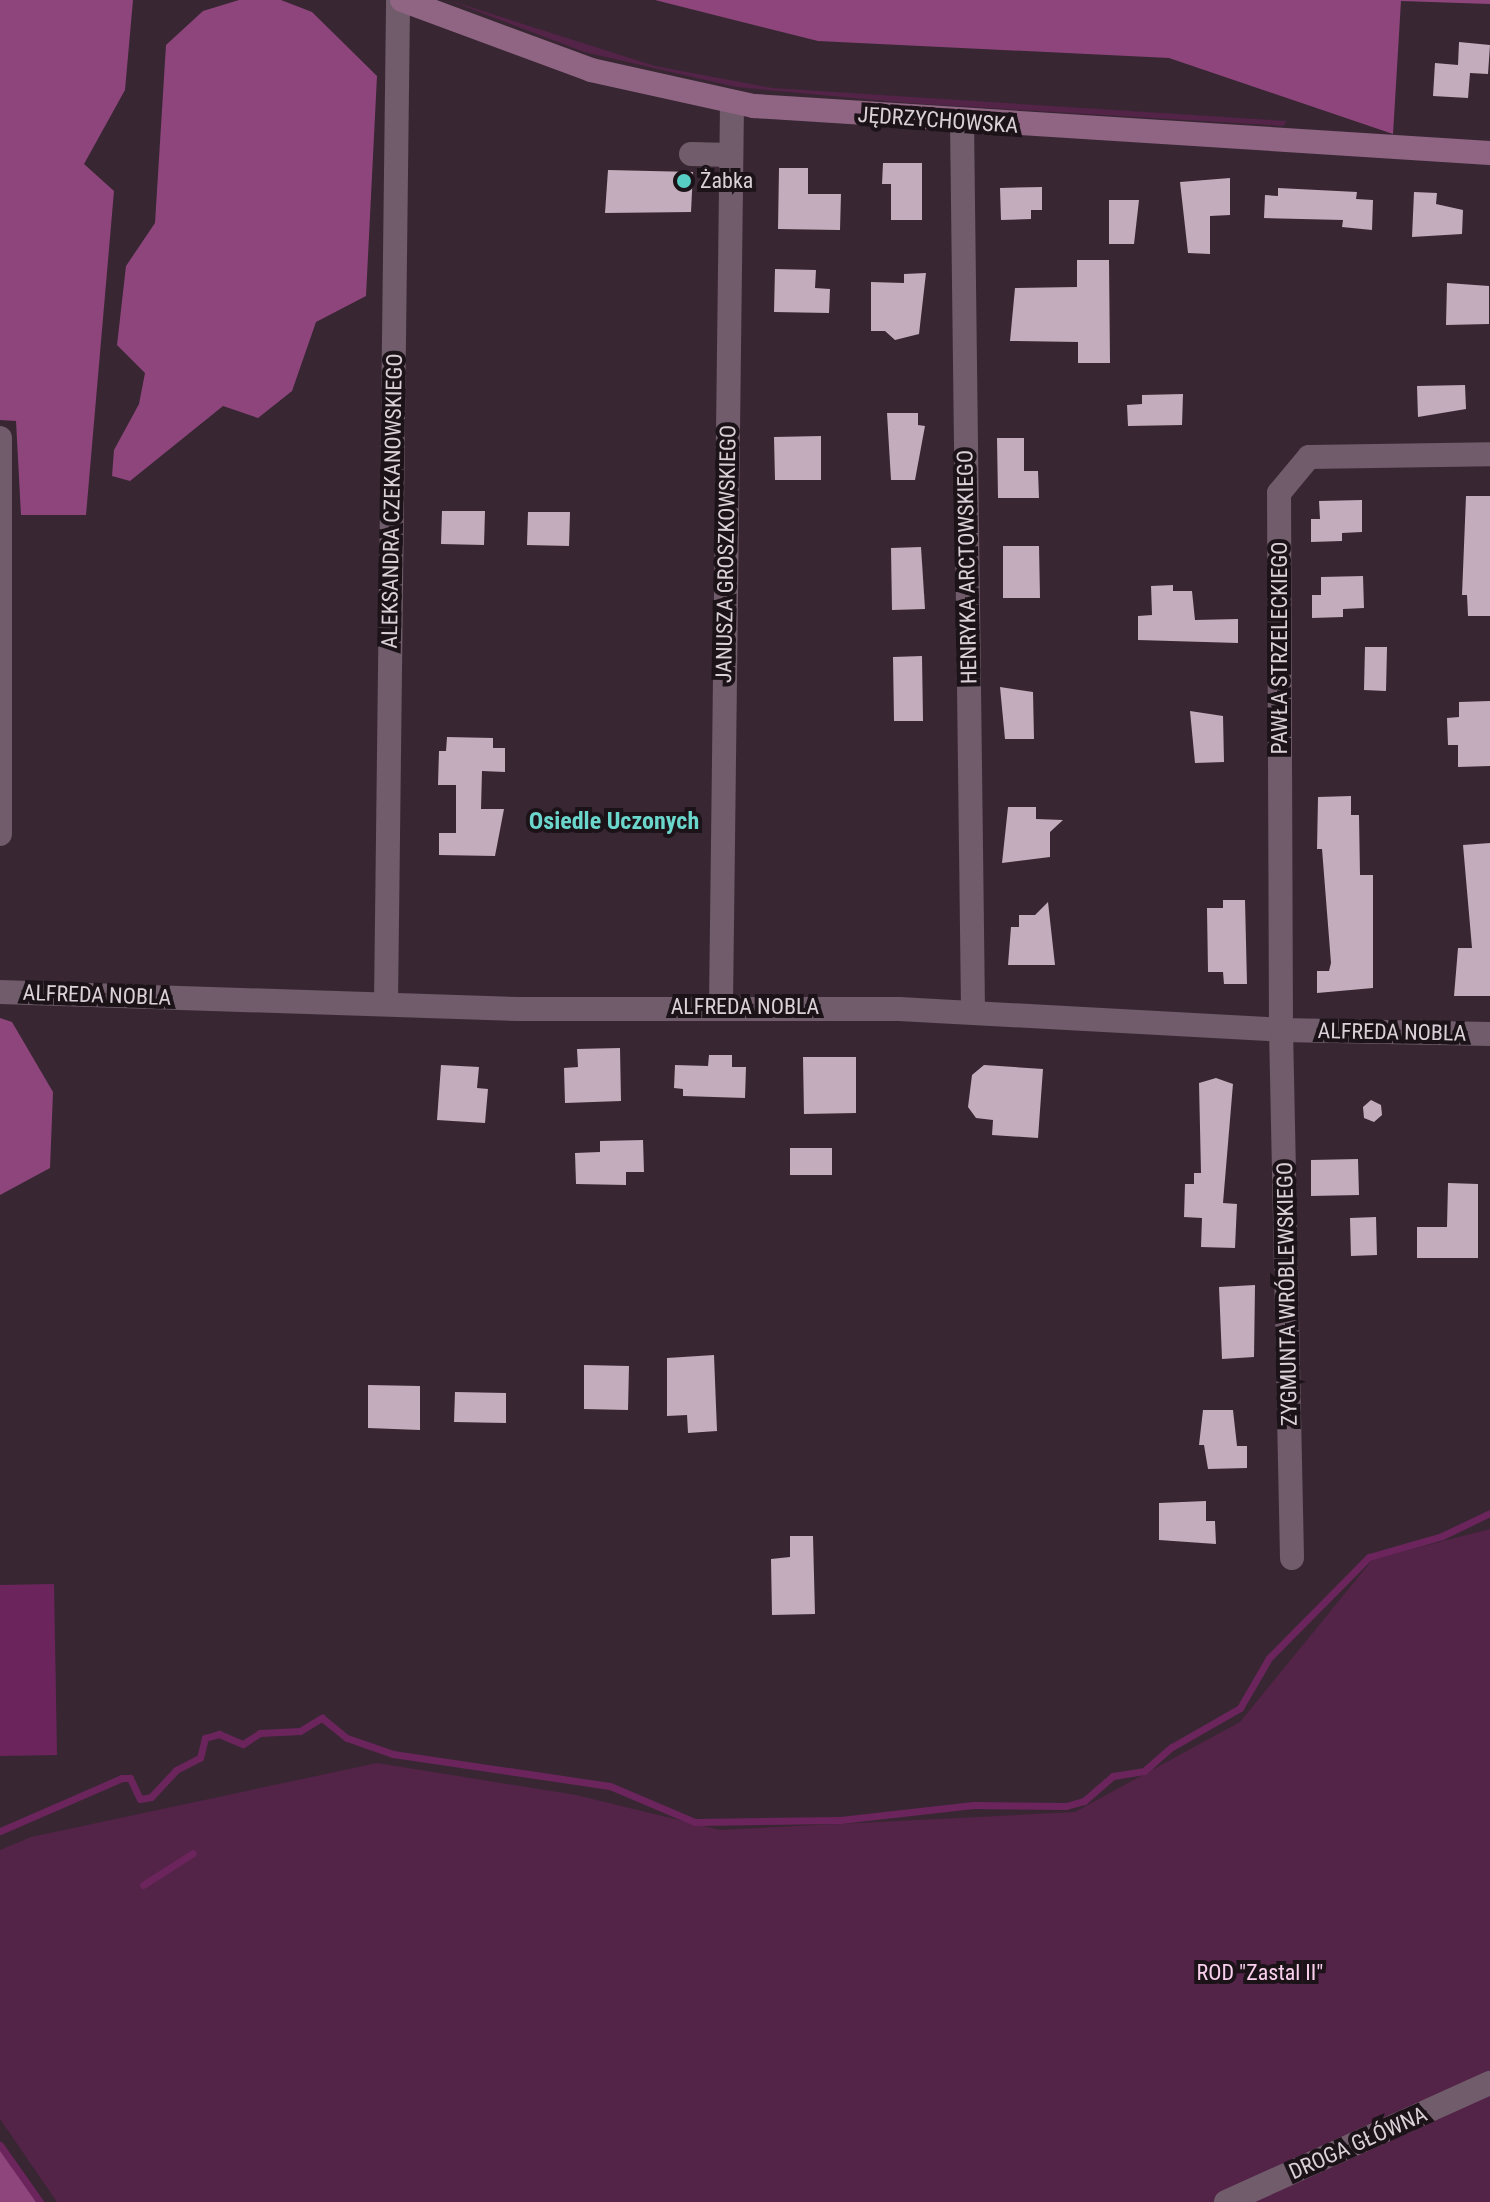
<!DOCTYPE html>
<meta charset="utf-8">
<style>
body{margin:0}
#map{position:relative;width:1490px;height:2202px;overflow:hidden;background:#382733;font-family:"Roboto Condensed",sans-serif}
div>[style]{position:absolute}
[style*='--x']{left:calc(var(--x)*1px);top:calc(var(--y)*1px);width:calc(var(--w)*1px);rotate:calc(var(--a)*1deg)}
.green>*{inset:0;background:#532348}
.forest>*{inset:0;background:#8e457c}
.water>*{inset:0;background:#6b255c}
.stream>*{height:7px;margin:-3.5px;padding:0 3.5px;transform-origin:3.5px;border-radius:3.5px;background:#6b255c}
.building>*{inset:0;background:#c3acbc}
.street>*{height:24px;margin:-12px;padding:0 12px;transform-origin:12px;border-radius:12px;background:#705c6a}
.secondary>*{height:24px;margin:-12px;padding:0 12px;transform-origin:12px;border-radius:12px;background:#906584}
.dots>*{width:22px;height:22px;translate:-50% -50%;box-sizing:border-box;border:4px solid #1b1318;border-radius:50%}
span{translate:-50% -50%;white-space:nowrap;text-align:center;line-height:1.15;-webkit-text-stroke:8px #1b1318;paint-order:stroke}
.street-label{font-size:22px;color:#dcd0d8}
.poi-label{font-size:22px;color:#dcd0d8}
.left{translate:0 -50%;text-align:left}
.park-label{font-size:22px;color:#fad0ed}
.neighbourhood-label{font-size:24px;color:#6bd6cc;font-weight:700}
</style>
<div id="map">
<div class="green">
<i style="clip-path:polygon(448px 0,655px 66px,772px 88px,1287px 121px,1283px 126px,907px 103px,736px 87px,584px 52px)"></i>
<i style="clip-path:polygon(1490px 1529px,1490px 2202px,57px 2202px,0 2119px,0 1850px,31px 1837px,377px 1763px,576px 1795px,720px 1830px,1075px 1812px,1240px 1722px,1373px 1559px)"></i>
</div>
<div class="forest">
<i style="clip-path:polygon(0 0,133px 0,125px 90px,84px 164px,114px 191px,86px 515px,21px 515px,16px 421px,0 420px)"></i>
<i style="clip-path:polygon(239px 0,281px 0,312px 12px,377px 76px,366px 296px,316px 322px,292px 391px,258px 418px,223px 406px,130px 481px,112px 476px,114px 450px,139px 404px,145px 373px,117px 345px,126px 266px,155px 223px,166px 45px,203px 11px)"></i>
<i style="clip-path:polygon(655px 0,1490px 0,1490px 4px,1401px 1px,1393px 134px,1169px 58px,818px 41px)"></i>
<i style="clip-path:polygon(0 1018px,12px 1022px,53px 1092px,50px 1168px,0 1195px)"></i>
<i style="clip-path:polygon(0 2149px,38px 2202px,0 2202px)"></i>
</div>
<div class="water">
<i style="clip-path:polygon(54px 1584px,57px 1755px,0 1756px,0 1585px)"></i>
</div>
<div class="stream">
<i style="--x:0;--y:1831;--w:133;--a:-23.5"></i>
<i style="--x:122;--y:1778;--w:8;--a:0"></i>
<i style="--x:130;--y:1778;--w:23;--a:65"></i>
<i style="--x:140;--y:1799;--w:11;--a:-10"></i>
<i style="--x:151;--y:1797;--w:37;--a:-47"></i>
<i style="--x:176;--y:1770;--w:27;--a:-27"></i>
<i style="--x:200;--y:1758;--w:21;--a:-76"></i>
<i style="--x:205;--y:1738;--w:15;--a:-16"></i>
<i style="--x:219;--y:1734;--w:26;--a:23"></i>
<i style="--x:243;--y:1744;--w:20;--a:-33"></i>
<i style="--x:260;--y:1733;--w:40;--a:-2.9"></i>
<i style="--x:300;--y:1731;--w:26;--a:-31"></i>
<i style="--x:322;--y:1718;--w:32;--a:39"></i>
<i style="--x:347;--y:1738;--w:49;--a:19.2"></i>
<i style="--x:393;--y:1754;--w:219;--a:8.4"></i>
<i style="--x:610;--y:1786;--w:92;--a:23"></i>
<i style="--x:695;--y:1822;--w:145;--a:-0.8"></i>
<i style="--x:840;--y:1820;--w:134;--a:-6.4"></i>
<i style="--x:973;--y:1805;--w:93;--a:0.6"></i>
<i style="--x:1066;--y:1806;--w:19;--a:-16"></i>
<i style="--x:1084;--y:1801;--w:38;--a:-41"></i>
<i style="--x:1113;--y:1776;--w:31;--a:-9"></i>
<i style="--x:1144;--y:1771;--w:37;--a:-41"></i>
<i style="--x:1172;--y:1747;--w:78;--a:-29.8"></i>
<i style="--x:1240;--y:1708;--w:58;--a:-59.9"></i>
<i style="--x:1269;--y:1658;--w:142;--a:-45.3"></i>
<i style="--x:1369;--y:1557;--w:76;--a:-16"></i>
<i style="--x:1442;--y:1536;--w:53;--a:-25.6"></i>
<i style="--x:143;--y:1885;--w:59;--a:-32.6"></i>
<i style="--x:0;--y:2145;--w:70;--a:54.9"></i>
</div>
<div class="building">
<i style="clip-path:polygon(1459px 42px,1490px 45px,1488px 74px,1470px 73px,1468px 98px,1433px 96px,1435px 63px,1458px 65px)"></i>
<i style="clip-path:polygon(883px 163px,922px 163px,922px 220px,891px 220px,891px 184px,882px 184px)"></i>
<i style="clip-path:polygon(779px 168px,808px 168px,808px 194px,841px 194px,840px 230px,778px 229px)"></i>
<i style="clip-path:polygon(608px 170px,693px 172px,691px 212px,605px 213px)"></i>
<i style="clip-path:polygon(1230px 178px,1230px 215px,1210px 216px,1210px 254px,1188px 253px,1180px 182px)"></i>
<i style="clip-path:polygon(1042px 187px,1042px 210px,1031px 210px,1031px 219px,1001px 220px,1000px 188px)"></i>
<i style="clip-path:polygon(1278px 188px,1357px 192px,1356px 199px,1373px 200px,1372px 230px,1342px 227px,1343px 220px,1264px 218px,1265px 195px,1278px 196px)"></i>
<i style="clip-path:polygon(1414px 192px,1437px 193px,1436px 204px,1463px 210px,1462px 234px,1412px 237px)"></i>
<i style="clip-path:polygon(1109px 200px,1139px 200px,1134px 244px,1109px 244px)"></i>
<i style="clip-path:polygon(1077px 260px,1109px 260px,1110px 363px,1078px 363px,1078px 342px,1010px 341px,1015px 288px,1077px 287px)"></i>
<i style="clip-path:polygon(775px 269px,816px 270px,815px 288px,830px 289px,829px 313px,774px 312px)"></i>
<i style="clip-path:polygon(926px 273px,919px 334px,895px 340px,885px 331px,871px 331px,871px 282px,904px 283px,904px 274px)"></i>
<i style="clip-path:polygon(1447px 283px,1489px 286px,1489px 324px,1446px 325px)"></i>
<i style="clip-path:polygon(1465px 385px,1466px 409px,1418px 417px,1417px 386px)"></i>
<i style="clip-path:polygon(1183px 394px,1182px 425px,1128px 426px,1127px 405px,1142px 404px,1142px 395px)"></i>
<i style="clip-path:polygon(887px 413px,918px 413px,918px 425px,925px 426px,915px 480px,891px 480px)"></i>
<i style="clip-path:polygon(821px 436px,821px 480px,775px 480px,774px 437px)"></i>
<i style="clip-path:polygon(997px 438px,1024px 438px,1024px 471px,1038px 471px,1039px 498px,998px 498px)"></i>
<i style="clip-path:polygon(1466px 496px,1490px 496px,1490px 616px,1468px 616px,1467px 595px,1462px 595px)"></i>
<i style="clip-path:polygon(1362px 500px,1362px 532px,1342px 533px,1342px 541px,1311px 542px,1311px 519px,1320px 519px,1319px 501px)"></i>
<i style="clip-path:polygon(442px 511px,485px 511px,484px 545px,441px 544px)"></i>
<i style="clip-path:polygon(528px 512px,570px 512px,569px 546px,527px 545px)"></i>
<i style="clip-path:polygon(1003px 546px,1039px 546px,1040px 598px,1003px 598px)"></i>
<i style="clip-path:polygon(921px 547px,925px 609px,892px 610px,891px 548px)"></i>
<i style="clip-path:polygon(1363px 576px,1364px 608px,1343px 609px,1343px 617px,1312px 618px,1312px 595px,1321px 595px,1321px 577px)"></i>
<i style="clip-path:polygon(1173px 585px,1173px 591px,1192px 591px,1195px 620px,1238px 619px,1238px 643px,1138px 640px,1138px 616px,1152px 615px,1151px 586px)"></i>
<i style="clip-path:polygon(1365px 647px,1387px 647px,1386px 691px,1364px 690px)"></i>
<i style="clip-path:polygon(922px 656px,923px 721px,894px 721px,893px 657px)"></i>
<i style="clip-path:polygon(1000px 687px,1033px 692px,1034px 739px,1005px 739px)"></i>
<i style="clip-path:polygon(1490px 701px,1490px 766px,1458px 767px,1458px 745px,1448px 745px,1447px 718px,1459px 717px,1459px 702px)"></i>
<i style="clip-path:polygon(1190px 711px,1223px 716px,1224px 762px,1195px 763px)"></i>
<i style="clip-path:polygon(447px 737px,493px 738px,493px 748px,505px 748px,505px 772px,482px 771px,481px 809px,504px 809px,495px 856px,439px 855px,439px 833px,456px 833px,456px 785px,438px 785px,439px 751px,446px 751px)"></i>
<i style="clip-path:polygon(1351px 796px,1351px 815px,1359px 815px,1360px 875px,1373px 875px,1373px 988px,1317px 993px,1317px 971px,1329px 971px,1331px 963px,1322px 849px,1317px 849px,1318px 797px)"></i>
<i style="clip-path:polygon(1008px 807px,1036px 807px,1036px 819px,1063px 820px,1050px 832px,1050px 857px,1002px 863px)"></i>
<i style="clip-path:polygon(1490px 843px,1490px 996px,1454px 996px,1458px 948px,1472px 948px,1463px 845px)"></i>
<i style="clip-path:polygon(1223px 900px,1245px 900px,1247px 984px,1224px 984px,1223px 972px,1208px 972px,1207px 908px,1223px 908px)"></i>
<i style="clip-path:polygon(1048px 902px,1055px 965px,1008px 965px,1011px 927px,1019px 927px,1019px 915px,1035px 915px)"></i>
<i style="clip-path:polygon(620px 1048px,621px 1101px,565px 1103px,564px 1068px,578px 1067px,577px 1049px)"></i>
<i style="clip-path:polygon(709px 1055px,732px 1055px,732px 1067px,746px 1067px,745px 1098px,683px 1096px,683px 1089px,674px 1088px,675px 1065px,708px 1066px)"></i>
<i style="clip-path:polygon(803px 1057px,856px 1057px,856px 1113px,804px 1114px)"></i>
<i style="clip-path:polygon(441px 1065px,479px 1067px,477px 1088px,488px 1089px,485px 1123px,437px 1120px)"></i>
<i style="clip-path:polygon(984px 1065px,1043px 1069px,1038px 1138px,992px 1135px,993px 1120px,976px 1118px,968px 1107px,972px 1075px)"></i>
<i style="clip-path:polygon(1216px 1078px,1233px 1084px,1223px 1203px,1237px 1204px,1235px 1248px,1201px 1247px,1202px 1218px,1184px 1217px,1185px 1184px,1194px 1184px,1194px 1173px,1201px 1173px,1199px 1083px)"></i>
<i style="clip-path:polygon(1371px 1100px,1381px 1105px,1382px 1115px,1374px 1122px,1364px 1118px,1363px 1107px)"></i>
<i style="clip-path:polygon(643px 1140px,644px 1172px,626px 1172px,626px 1185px,576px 1184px,575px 1153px,600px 1152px,600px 1141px)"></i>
<i style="clip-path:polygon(790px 1148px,832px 1148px,832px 1175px,790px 1175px)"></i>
<i style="clip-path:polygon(1358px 1159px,1359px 1195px,1311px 1196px,1311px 1160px)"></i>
<i style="clip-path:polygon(1448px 1183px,1478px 1184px,1478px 1258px,1417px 1258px,1417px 1227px,1447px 1227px)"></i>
<i style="clip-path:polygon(1376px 1217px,1377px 1255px,1351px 1256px,1350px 1218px)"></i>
<i style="clip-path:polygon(1255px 1285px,1254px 1357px,1222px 1359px,1219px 1287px)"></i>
<i style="clip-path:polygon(714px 1355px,717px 1431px,688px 1433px,687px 1415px,667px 1416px,667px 1358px)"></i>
<i style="clip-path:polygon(584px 1365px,629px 1366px,628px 1410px,584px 1409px)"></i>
<i style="clip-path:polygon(368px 1385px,420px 1386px,420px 1430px,368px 1428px)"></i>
<i style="clip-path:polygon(455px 1392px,506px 1393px,506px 1423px,454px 1422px)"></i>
<i style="clip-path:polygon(1203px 1410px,1233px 1410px,1237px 1446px,1247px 1446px,1247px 1468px,1208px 1469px,1204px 1445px,1199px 1445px)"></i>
<i style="clip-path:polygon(1206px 1501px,1206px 1521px,1215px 1521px,1216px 1544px,1159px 1540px,1159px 1503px)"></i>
<i style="clip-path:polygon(790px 1536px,813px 1536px,815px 1614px,772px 1615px,771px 1559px,790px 1557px)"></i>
</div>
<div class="street">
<i style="--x:962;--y:122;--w:890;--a:89.29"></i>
<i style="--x:691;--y:154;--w:40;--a:1.4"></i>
<i style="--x:0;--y:438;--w:396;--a:90"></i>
<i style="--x:0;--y:992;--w:519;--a:1.88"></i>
<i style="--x:519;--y:1009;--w:380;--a:0"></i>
<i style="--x:899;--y:1009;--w:383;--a:3.1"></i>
<i style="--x:1281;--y:1030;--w:209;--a:1.1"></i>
<i style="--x:386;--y:1003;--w:1003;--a:-89.31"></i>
<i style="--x:721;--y:1005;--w:902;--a:-89.3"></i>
<i style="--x:1292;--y:1558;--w:528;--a:-91.19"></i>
<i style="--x:1281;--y:1030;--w:537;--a:-90.21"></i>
<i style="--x:1279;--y:493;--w:47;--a:-50.2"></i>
<i style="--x:1309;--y:457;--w:181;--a:-0.9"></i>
<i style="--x:1226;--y:2202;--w:290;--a:-24.3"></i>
</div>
<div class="secondary">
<i style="--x:402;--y:0;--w:202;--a:20.3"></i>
<i style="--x:591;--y:70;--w:167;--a:12.5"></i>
<i style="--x:754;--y:106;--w:737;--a:3.65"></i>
</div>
<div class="dots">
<i style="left:684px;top:181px;background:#56cec3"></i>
</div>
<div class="street-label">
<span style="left:938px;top:120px;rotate:4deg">JĘDRZYCHOWSKA</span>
<span style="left:392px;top:501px;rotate:-89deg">ALEKSANDRA CZEKANOWSKIEGO</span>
<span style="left:726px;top:554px;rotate:-89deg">JANUSZA GROSZKOWSKIEGO</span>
<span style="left:967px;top:567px;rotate:-91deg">HENRYKA ARCTOWSKIEGO</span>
<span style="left:1280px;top:648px;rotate:-90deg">PAWŁA STRZELECKIEGO</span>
<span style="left:97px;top:995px;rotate:2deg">ALFREDA NOBLA</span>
<span style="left:745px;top:1007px">ALFREDA NOBLA</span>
<span style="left:1392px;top:1032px;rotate:1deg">ALFREDA NOBLA</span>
<span style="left:1287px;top:1294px;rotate:-91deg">ZYGMUNTA WRÓBLEWSKIEGO</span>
<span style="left:1358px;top:2143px;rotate:-24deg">DROGA GŁÓWNA</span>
</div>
<div class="poi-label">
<span class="left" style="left:700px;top:181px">Żabka</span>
</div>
<div class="park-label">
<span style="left:1260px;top:1973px">ROD "Zastal II"</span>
</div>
<div class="neighbourhood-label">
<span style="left:614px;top:822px">Osiedle Uczonych</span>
</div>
</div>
